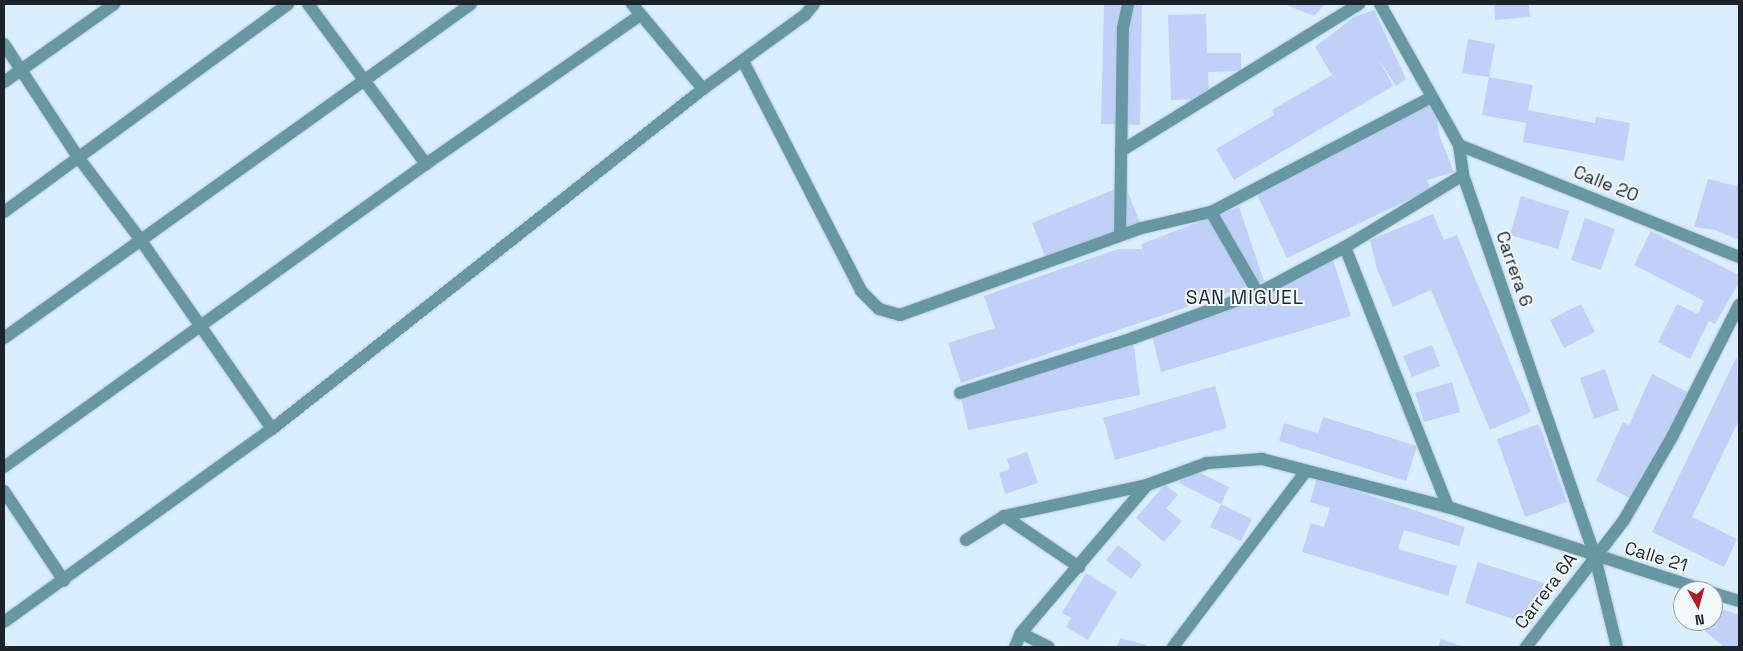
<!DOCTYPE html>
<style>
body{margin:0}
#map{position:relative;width:1743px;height:651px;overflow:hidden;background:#d9eefe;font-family:"Space Grotesk",sans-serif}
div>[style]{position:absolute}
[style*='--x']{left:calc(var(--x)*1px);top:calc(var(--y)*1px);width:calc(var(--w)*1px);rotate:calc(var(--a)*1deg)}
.building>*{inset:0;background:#c0d0fb}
.roads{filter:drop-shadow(0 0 1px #b7cad8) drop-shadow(0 0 1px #b7cad8)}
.minor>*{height:12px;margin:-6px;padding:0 6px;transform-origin:6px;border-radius:6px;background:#6697a2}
span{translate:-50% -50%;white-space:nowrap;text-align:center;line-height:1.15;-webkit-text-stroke:4px #f4f9fc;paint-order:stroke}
.street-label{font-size:18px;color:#1c242a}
.neighbourhood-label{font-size:19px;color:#1c242a;letter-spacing:1px}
.frame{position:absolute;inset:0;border:5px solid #1c242a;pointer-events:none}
.north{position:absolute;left:1673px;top:581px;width:50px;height:50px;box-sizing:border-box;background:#f4f9fc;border:1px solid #9ea4a8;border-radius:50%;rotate:173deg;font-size:14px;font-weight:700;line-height:20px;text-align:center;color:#1c242a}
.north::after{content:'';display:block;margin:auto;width:18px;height:22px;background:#af1c28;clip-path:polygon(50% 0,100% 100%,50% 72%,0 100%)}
</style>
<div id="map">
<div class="building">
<i style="clip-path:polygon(1104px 4px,1142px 4px,1140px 125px,1101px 124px)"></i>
<i style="clip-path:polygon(1284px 4px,1325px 4px,1314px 16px)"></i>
<i style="clip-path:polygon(1494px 4px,1529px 4px,1530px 17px,1495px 20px)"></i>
<i style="clip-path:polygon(1374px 10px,1406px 79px,1396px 86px,1378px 58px,1393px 86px,1234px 180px,1216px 149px,1274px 115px,1272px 110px,1332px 75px,1315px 47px,1354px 17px)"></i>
<i style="clip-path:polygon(1206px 14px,1207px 53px,1241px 53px,1241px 71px,1208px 72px,1209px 99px,1171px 100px,1168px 15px)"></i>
<i style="clip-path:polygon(1468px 39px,1495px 44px,1489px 77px,1533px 85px,1528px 110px,1595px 123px,1596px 117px,1630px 123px,1624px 161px,1523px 142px,1526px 123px,1482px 115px,1489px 77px,1462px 73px)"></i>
<i style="clip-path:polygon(1432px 97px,1440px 137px,1454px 172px,1427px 180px,1431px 189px,1287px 258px,1253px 186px)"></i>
<i style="clip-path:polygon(1708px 179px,1736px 186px,1739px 181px,1739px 240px,1715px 230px,1694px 227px)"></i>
<i style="clip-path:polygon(1125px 185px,1142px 228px,1047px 261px,1032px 223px)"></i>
<i style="clip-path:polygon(1521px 196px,1569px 211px,1558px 249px,1510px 235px)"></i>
<i style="clip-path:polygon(1239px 207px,1264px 281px,961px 383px,948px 343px,995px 328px,984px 296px,1118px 249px,1142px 249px,1145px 258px,1141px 244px)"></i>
<i style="clip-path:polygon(1433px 214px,1444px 240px,1457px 235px,1531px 412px,1490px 430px,1431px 290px,1393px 307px,1377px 269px,1370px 240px)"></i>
<i style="clip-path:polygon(1585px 218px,1615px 229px,1601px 270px,1571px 260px)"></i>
<i style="clip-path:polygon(1651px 231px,1739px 275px,1739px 283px,1715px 324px,1709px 321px,1690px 359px,1658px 342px,1677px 304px,1698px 314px,1704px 301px,1634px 265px)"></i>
<i style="clip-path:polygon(1331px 254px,1351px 316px,1161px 372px,1151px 332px,1219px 307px)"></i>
<i style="clip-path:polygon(1581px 304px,1595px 332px,1564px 348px,1550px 320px)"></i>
<i style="clip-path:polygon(1133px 338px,1140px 395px,968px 430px,960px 393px)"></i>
<i style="clip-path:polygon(1432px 345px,1440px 366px,1412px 377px,1403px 356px)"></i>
<i style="clip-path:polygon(1737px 356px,1739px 420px,1692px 517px,1737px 539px,1724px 567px,1652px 532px)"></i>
<i style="clip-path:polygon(1605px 369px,1619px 410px,1594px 419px,1580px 378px)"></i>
<i style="clip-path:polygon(1652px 374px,1689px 393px,1630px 498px,1596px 481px,1623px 422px,1629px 425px)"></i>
<i style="clip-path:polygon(1452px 382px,1460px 412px,1424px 422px,1415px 393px)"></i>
<i style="clip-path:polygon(1215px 386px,1227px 428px,1115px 460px,1103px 418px)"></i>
<i style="clip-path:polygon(1323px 417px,1417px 446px,1406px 481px,1279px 441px,1284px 423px,1318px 433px)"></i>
<i style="clip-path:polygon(1539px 424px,1567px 502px,1525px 517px,1497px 439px)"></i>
<i style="clip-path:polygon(1027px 452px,1038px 483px,1005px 494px,999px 473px,1010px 469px,1007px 459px)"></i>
<i style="clip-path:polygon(1187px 467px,1229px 487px,1221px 504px,1179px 483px)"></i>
<i style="clip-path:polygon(1317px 478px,1465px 527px,1459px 546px,1404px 530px,1398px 549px,1457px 566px,1448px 596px,1302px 552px,1311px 523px,1324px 527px,1330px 508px,1310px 502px)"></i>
<i style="clip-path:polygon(1165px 484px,1178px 495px,1166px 508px,1182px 521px,1164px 542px,1136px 518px)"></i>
<i style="clip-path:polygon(1221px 504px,1252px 519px,1241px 541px,1210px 527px)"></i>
<i style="clip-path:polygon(1118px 545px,1142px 564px,1131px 579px,1106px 560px)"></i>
<i style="clip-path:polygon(1478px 562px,1544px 583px,1531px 625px,1465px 603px)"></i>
<i style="clip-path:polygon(1086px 573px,1117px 592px,1088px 640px,1066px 627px,1071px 618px,1062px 613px)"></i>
<i style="clip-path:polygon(1713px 606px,1739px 615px,1739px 647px,1724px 647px,1705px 631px,1708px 621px,1713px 621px)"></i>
<i style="clip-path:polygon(1120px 638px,1146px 645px,1145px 647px,1117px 647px)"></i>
<i style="clip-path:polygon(1441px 639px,1463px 647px,1438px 647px)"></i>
</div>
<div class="roads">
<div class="minor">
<i style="--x:308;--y:4;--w:199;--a:53.6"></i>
<i style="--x:632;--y:4;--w:111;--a:50.1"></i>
<i style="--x:1380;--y:4;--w:162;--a:60.7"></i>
<i style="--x:1459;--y:145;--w:30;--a:82"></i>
<i style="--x:1463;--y:175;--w:404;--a:70.9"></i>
<i style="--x:1595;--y:557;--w:93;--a:76.3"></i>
<i style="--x:4;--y:44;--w:135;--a:56.8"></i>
<i style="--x:78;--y:157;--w:103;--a:52.9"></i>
<i style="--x:140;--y:239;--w:231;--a:55.2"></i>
<i style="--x:743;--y:61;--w:259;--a:62.8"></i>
<i style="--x:861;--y:291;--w:25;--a:45"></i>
<i style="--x:879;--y:309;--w:22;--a:16"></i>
<i style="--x:900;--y:315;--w:257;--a:-19.8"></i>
<i style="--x:1142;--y:228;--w:71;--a:-13.1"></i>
<i style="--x:1211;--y:212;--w:249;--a:-27.5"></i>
<i style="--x:4;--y:82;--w:135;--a:-35.3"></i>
<i style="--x:1459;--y:145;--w:302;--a:21.8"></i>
<i style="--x:1121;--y:151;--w:280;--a:-31.7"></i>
<i style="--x:4;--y:212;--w:352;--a:-36.2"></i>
<i style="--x:1211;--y:212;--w:94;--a:59.9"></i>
<i style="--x:1120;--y:235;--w:207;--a:-89.2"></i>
<i style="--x:1123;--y:28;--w:25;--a:-78"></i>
<i style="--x:1345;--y:247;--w:280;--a:68.4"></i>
<i style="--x:4;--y:338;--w:574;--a:-35.57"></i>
<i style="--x:960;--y:393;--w:182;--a:-17.6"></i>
<i style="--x:1133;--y:338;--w:133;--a:-19.8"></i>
<i style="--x:1258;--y:293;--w:98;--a:-27.9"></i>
<i style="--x:1345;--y:247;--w:138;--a:-31.4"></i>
<i style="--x:4;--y:467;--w:520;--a:-35.68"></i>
<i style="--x:426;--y:164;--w:261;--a:-34.8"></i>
<i style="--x:4;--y:491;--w:108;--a:56.3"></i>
<i style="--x:1004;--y:516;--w:91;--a:34.2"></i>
<i style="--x:966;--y:540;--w:45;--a:-32.3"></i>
<i style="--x:1004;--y:516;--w:146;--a:-12.2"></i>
<i style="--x:1147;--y:485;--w:64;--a:-20.1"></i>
<i style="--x:1207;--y:463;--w:55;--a:-4.2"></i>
<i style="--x:1262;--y:459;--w:192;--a:14.5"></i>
<i style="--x:1448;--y:507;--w:272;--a:18"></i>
<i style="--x:1713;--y:593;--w:27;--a:17"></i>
<i style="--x:4;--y:622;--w:330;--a:-35.8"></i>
<i style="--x:272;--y:429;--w:549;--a:-38.27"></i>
<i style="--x:703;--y:89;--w:126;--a:-36"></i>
<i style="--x:805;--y:15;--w:14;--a:-51"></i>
<i style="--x:1021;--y:633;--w:31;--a:27"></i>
<i style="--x:1015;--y:647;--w:15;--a:-67"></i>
<i style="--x:1021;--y:633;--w:194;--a:-49.6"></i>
<i style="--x:1173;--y:647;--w:221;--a:-52.9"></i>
<i style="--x:1526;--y:647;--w:160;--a:-52.3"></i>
<i style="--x:1624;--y:520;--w:98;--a:-60"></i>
<i style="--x:1673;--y:435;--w:146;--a:-63.1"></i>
</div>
</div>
<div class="street-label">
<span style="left:1606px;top:184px;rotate:22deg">Calle 20</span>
<span style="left:1514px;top:269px;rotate:71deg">Carrera 6</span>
<span style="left:1656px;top:557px;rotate:17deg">Calle 21</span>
<span style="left:1546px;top:591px;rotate:-53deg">Carrera 6A</span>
</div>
<div class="neighbourhood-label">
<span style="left:1245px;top:298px">SAN MIGUEL</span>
</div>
<div class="frame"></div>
<div class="north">N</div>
</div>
